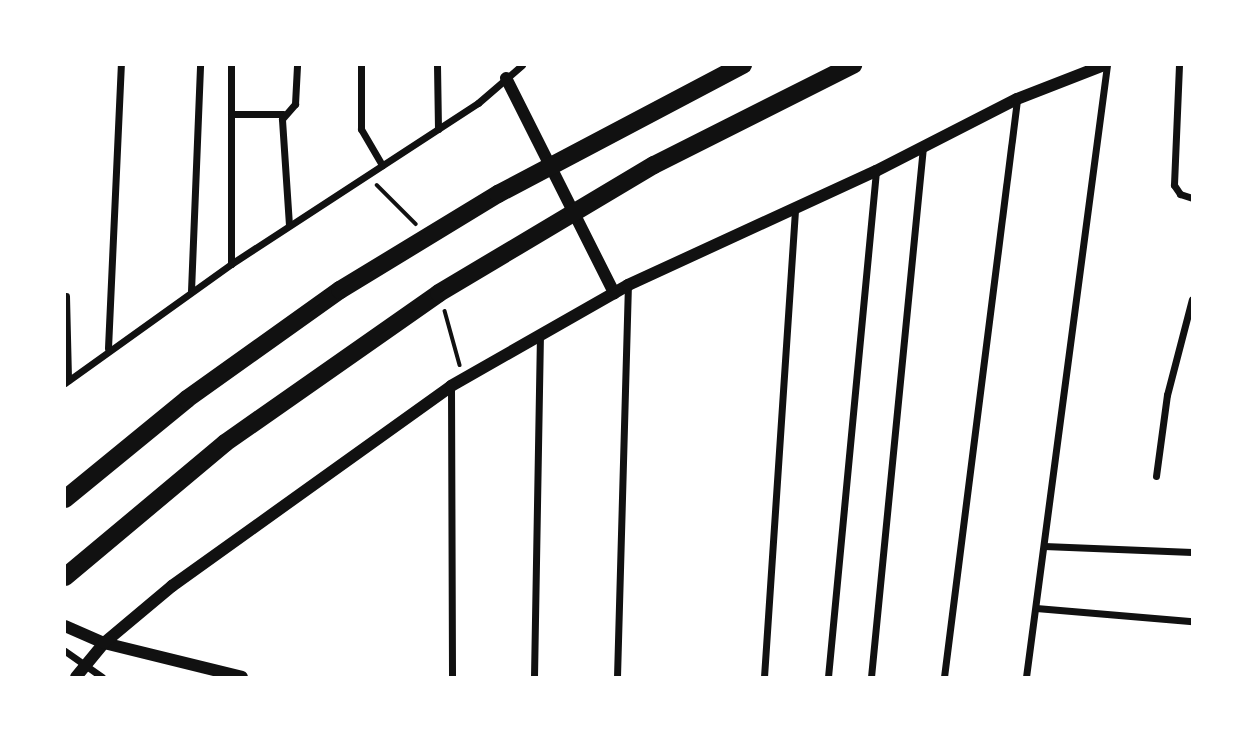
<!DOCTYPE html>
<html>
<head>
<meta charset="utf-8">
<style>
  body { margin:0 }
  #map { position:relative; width:1257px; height:742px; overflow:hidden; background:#fff; font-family:Roboto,sans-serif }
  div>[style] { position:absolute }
  .path>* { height:3.5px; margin:-1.75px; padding:0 1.75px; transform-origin:1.75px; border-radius:1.75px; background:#111 }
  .minor>* { height:7px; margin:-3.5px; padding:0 3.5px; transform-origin:3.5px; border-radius:3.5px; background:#111 }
  .tertiary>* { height:12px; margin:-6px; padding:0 6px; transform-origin:6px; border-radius:6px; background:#111 }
  .motorway>* { height:18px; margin:-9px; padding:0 9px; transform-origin:9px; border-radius:9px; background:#111 }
  span { translate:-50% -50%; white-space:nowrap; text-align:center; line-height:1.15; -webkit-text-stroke:5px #fff; paint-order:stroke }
  .frame { position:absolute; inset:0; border:66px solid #fff; pointer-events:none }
</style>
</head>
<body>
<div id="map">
  <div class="path">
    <i style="left:377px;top:185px;width:55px;rotate:45deg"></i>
    <i style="left:445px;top:311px;width:56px;rotate:74.5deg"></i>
  </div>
  <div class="minor">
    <i style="left:361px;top:65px;width:64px;rotate:90deg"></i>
    <i style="left:361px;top:129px;width:42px;rotate:59.7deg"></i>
    <i style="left:437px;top:65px;width:64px;rotate:89.1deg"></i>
    <i style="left:1179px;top:65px;width:120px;rotate:92.4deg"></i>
    <i style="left:1174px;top:185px;width:11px;rotate:56deg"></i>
    <i style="left:1180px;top:194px;width:13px;rotate:18deg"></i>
    <i style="left:231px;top:114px;width:52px"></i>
    <i style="left:289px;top:225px;width:106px;rotate:-93.8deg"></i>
    <i style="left:282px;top:119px;width:20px;rotate:-49deg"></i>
    <i style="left:295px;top:104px;width:39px;rotate:-87deg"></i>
    <i style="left:231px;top:264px;width:199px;rotate:-90deg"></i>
    <i style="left:191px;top:291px;width:226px;rotate:-87.7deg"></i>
    <i style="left:66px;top:296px;width:84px;rotate:88.6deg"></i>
    <i style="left:108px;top:348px;width:283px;rotate:-87.4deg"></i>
    <i style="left:65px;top:383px;width:204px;rotate:-35.6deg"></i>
    <i style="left:231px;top:264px;width:295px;rotate:-33.1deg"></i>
    <i style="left:478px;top:103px;width:58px;rotate:-40.8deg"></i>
    <i style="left:451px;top:387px;width:290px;rotate:89.8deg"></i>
    <i style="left:1156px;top:476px;width:82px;rotate:-82.3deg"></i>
    <i style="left:1167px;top:395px;width:99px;rotate:-75.4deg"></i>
    <i style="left:1044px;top:546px;width:148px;rotate:2.3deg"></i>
    <i style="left:1036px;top:608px;width:157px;rotate:4.8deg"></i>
    <i style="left:65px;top:651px;width:45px;rotate:35.1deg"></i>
    <i style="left:534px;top:677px;width:343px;rotate:-89deg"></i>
    <i style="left:617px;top:677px;width:392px;rotate:-88.4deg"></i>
    <i style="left:764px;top:677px;width:470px;rotate:-86.2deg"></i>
    <i style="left:828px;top:677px;width:508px;rotate:-84.58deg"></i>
    <i style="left:871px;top:677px;width:533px;rotate:-84.4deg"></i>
    <i style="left:944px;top:677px;width:582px;rotate:-82.79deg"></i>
    <i style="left:1026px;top:677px;width:617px;rotate:-82.46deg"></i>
  </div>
  <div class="tertiary">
    <i style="left:506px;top:78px;width:241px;rotate:63.3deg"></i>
    <i style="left:65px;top:626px;width:43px;rotate:23.6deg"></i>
    <i style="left:104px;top:643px;width:142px;rotate:13.8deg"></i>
    <i style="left:76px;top:677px;width:44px;rotate:-50.5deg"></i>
    <i style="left:104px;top:643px;width:89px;rotate:-40deg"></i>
    <i style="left:172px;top:586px;width:343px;rotate:-35.6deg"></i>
    <i style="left:451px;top:386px;width:204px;rotate:-29.7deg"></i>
    <i style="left:628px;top:285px;width:273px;rotate:-24.7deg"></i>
    <i style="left:876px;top:171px;width:158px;rotate:-27.1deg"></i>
    <i style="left:1017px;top:99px;width:93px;rotate:-21.3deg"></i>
  </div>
  <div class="motorway">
    <i style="left:65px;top:499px;width:158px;rotate:-39.3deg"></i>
    <i style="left:187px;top:399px;width:188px;rotate:-35.5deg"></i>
    <i style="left:340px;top:290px;width:185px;rotate:-31.3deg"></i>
    <i style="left:498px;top:194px;width:277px;rotate:-27.8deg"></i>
    <i style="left:65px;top:577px;width:209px;rotate:-39.9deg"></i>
    <i style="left:225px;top:443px;width:261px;rotate:-35deg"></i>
    <i style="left:439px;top:293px;width:250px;rotate:-30.8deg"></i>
    <i style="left:654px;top:165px;width:223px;rotate:-26.7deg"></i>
  </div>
  <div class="frame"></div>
</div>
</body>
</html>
